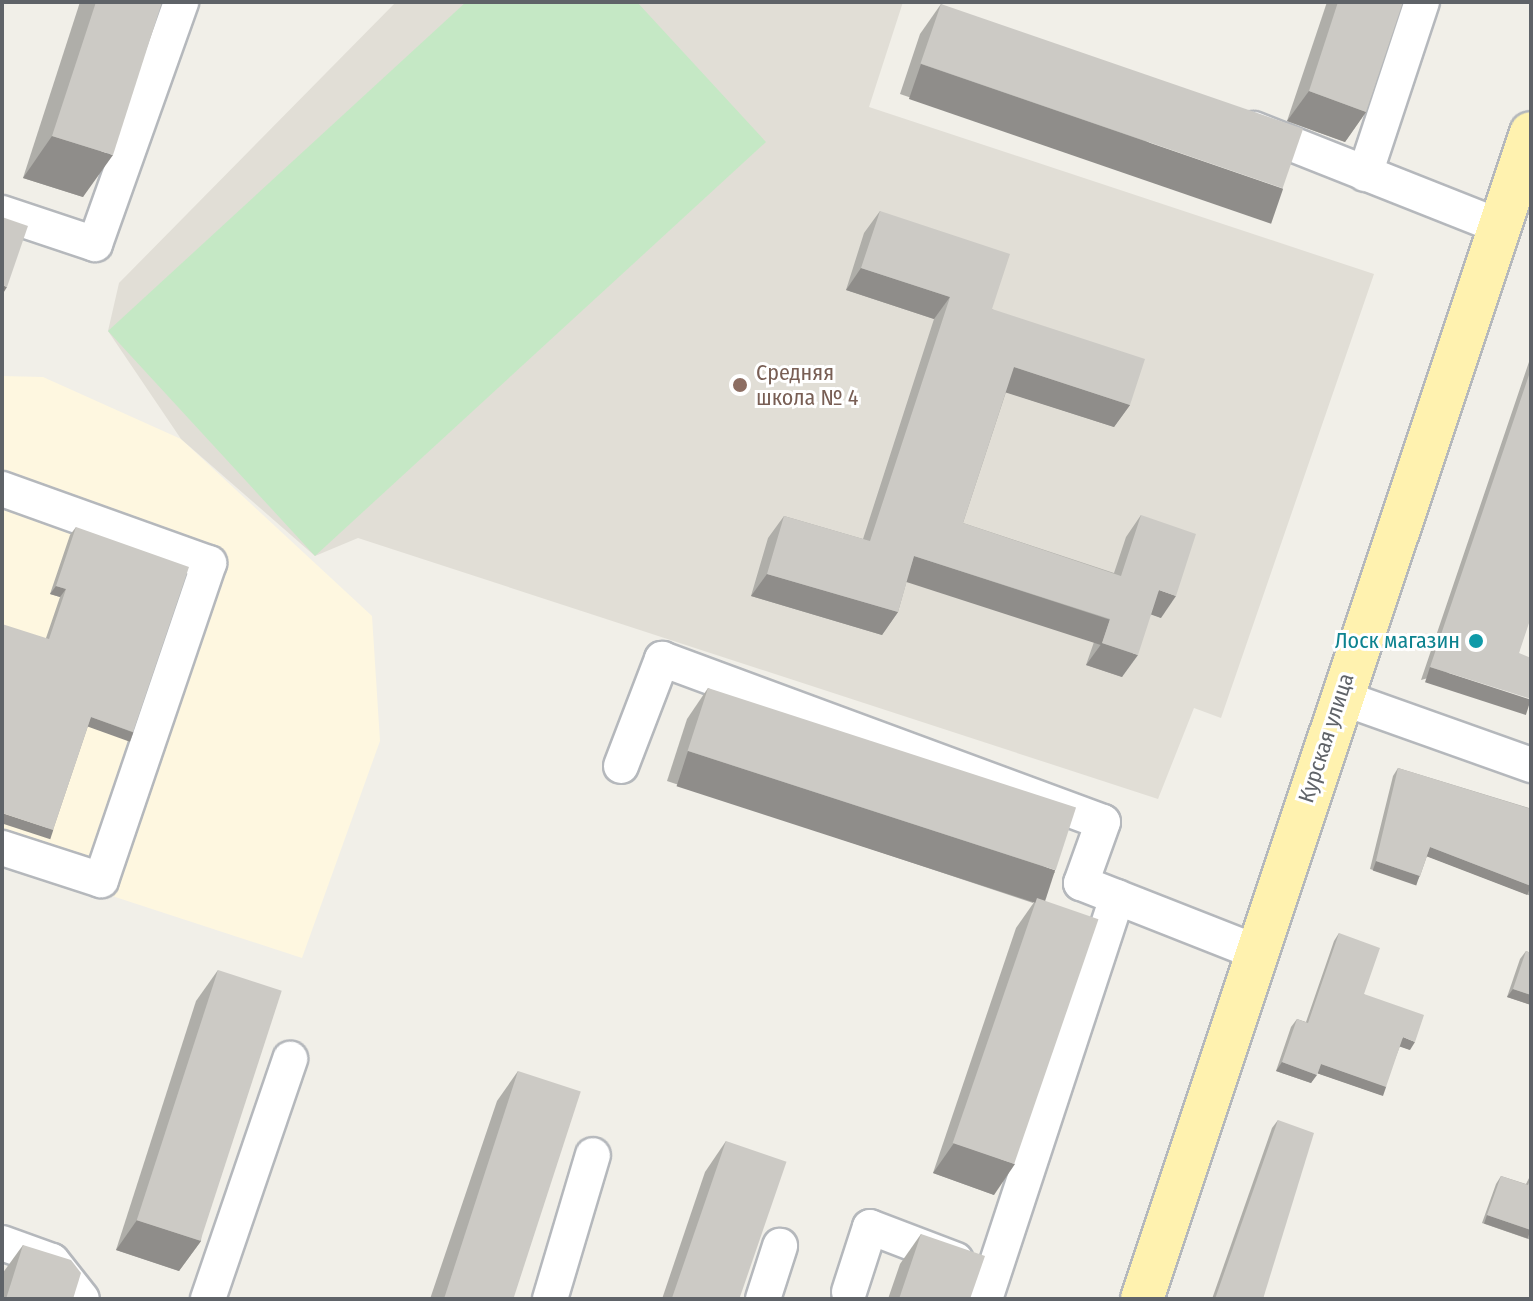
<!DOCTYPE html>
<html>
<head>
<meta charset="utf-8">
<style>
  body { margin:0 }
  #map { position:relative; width:1533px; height:1301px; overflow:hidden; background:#f1efe8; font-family:"Fira Sans Condensed",sans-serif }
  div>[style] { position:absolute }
  .commercial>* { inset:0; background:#fef7e0 }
  .education>* { inset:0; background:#e1ded6 }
  .green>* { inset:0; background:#c5e8c5 }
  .roads { filter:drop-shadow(2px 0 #b5b8bc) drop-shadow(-2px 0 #b5b8bc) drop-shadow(0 2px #b5b8bc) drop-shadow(0 -2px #b5b8bc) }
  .minor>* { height:34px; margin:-17px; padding:0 17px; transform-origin:17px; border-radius:17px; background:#fff }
  .major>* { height:42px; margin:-21px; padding:0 21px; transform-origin:21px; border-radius:21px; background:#fff2af }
  .wall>* { inset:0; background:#afaea9 }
  .shaded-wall>* { inset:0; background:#8f8d8a; transform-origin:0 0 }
  .building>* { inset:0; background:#cccac5; transform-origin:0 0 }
  .dots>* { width:22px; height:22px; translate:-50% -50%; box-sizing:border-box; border:4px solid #fff; border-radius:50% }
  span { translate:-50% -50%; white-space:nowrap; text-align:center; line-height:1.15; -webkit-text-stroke:6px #fff; paint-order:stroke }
  .education-label { font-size:22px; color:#785e54 }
  .left { translate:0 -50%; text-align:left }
  .culture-label { font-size:22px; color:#0d838f }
  .right { translate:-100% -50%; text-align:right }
  .street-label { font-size:22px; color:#5f6368 }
  .frame { position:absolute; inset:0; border:4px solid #5f6368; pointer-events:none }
</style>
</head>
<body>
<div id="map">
  <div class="commercial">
    <i style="clip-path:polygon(2px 376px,43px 377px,181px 439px,372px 616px,380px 741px,302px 958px,2px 860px)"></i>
  </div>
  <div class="education">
    <i style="clip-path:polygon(396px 2px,903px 2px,869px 107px,1374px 274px,1221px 718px,1194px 708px,1158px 799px,358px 538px,315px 556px,181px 439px,108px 331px,119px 283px)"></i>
  </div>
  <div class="green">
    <i style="clip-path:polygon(466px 2px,637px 2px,766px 142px,315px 556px,108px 331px)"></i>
  </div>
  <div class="roads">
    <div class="minor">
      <i style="left:1254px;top:129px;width:264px;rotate:21.6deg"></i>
      <i style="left:1365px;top:174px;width:181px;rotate:-71.7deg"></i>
      <i style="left:2px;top:213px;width:98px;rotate:18.4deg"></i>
      <i style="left:95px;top:244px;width:257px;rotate:-70.4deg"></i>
      <i style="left:2px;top:489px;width:220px;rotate:19.7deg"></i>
      <i style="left:209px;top:563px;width:335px;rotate:108.8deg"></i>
      <i style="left:101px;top:880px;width:104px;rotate:-162.1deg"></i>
      <i style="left:1340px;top:697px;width:203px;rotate:19.6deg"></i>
      <i style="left:621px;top:766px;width:115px;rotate:-69deg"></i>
      <i style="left:662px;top:659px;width:470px;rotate:20.3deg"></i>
      <i style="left:1103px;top:822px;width:65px;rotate:109.8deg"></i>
      <i style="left:1081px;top:883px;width:188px;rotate:21.5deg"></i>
      <i style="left:2px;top:1243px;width:53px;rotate:19.8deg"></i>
      <i style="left:52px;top:1261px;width:48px;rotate:51.7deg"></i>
      <i style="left:849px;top:1292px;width:68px;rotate:-72.1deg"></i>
      <i style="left:870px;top:1227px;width:92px;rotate:21deg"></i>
      <i style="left:208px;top:1299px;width:254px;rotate:-71.1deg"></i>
      <i style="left:550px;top:1299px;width:150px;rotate:-73.4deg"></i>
      <i style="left:763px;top:1299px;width:56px;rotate:-72.2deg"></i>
      <i style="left:985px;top:1299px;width:423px;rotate:-71.8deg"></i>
    </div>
    <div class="major">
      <i style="left:1142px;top:1299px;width:1229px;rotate:-71.55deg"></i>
    </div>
  </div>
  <div class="wall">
    <i style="clip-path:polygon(80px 2px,162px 2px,83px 197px,23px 178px)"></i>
    <i style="clip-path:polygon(1327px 2px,1403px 2px,1366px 112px,1345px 142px,1287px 121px)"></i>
    <i style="clip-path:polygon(941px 4px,1262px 218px,900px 94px,920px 34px)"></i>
    <i style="clip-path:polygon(880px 211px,992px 309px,1130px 405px,1114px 427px,1006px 392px,963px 523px,1114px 573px,1126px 537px,1141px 515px,1161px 618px,1151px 614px,1122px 677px,1086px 665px,1094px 642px,907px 580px,898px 612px,882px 635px,751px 596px,768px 538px,784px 516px,863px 539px,934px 319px,846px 290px,864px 233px)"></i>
    <i style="clip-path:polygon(1531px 356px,1531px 517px,1530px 522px,1519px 653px,1421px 680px)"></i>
    <i style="clip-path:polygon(76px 527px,133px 732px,128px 740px,88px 726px,53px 830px,48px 838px,46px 638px,60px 597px,50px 594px,70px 535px)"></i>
    <i style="clip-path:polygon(708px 688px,1055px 872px,1033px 903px,667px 781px,687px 719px)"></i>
    <i style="clip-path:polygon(1398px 768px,1529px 808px,1531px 805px,1531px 896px,1427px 856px,1420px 876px,1415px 884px,1370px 869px,1393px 776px)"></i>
    <i style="clip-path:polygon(1037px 898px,994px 1195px,933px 1173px,1016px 928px)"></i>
    <i style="clip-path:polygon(1339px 933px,1364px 994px,1410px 1050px,1400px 1046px,1381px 1095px,1317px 1073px,1311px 1083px,1276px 1071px,1291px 1027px,1297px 1019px,1306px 1022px,1334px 941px)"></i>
    <i style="clip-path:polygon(1526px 951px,1531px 953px,1531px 1005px,1507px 997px,1520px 959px)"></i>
    <i style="clip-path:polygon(218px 970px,201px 1241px,179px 1271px,116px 1250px,196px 1001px)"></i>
    <i style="clip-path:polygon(518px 1071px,511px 1299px,430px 1299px,497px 1101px)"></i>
    <i style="clip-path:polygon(1278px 1120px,1263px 1299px,1212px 1299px,1272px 1128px)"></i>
    <i style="clip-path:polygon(726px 1141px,740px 1299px,662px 1299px,705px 1172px)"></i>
    <i style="clip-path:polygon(1531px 1174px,1531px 1240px,1482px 1223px,1496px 1184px,1501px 1176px,1526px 1184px)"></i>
    <i style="clip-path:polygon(921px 1234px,970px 1299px,888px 1299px,900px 1264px)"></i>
    <i style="clip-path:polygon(23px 1245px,73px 1299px,2px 1299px,2px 1274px)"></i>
  </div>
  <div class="shaded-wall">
    <i style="left:921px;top:64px;width:383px;height:37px;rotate:19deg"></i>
    <i style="clip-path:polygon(1309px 91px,1366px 112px,1345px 142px,1287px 121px)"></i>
    <i style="clip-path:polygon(52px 136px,113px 155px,83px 197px,23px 178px)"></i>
    <i style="clip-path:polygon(861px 268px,950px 297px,934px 319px,846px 290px)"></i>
    <i style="clip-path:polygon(2px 285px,7px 287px,2px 295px)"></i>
    <i style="clip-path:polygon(1014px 367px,1130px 405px,1114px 427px,998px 390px)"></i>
    <i style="left:914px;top:556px;width:206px;height:27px;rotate:18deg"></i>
    <i style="clip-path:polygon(767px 574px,898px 612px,882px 635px,751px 596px)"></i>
    <i style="clip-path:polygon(56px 586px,66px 589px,60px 597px,50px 594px)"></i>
    <i style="clip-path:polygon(1159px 590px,1176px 596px,1161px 618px,1144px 612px)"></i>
    <i style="clip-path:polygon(1102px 643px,1138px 655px,1122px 677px,1086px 665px)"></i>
    <i style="left:1430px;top:667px;width:106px;height:16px;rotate:18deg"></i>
    <i style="left:91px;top:717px;width:45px;height:10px;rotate:20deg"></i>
    <i style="left:688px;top:751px;width:386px;height:37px;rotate:18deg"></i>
    <i style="left:2px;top:813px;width:54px;height:10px;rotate:18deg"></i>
    <i style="left:1430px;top:847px;width:108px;height:10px;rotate:21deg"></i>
    <i style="left:1376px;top:861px;width:46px;height:10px;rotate:19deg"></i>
    <i style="clip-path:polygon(1513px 989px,1531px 995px,1531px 1005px,1507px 997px)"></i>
    <i style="clip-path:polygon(1403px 1037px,1415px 1042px,1410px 1050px,1398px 1046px)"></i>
    <i style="clip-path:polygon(1282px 1062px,1317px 1075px,1311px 1083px,1276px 1071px)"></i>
    <i style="left:1321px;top:1064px;width:69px;height:10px;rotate:19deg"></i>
    <i style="clip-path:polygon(954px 1143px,1015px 1164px,994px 1195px,933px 1173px)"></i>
    <i style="left:1487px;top:1215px;width:46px;height:9px;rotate:19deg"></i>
    <i style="clip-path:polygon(137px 1220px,201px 1241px,179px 1271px,116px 1250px)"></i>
  </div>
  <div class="building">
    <i style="clip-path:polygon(96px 2px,162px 2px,113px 155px,52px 136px)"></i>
    <i style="clip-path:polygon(1338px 2px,1403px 2px,1366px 112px,1309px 91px)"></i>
    <i style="left:941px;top:4px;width:383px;height:63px;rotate:19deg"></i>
    <i style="clip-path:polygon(880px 211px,1010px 254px,992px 309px,1145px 359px,1130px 405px,1014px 367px,963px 523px,1121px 576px,1141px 515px,1196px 534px,1176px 596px,1159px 590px,1138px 655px,1102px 643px,1110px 619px,914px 556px,898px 612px,767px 574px,784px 516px,870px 541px,950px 297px,861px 268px)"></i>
    <i style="clip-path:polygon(2px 217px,28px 226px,7px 287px,2px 285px)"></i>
    <i style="clip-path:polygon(1531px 369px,1531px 517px,1530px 522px,1531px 522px,1531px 617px,1519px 653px,1531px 658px,1531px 699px,1430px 667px)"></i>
    <i style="clip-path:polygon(76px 527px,189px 567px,133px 732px,91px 717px,53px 830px,2px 813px,2px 624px,49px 639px,66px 589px,56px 586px)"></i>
    <i style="left:708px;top:688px;width:387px;height:66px;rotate:18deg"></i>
    <i style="clip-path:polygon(1398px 768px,1531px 809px,1531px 886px,1430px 847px,1420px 876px,1376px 861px)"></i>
    <i style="left:1037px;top:898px;width:65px;height:259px;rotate:19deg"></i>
    <i style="clip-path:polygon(1339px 933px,1380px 948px,1364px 994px,1424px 1015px,1415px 1042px,1403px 1037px,1386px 1087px,1321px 1064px,1317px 1075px,1282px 1062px,1297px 1019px,1308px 1023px)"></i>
    <i style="clip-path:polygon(1526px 951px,1531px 953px,1531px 995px,1513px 989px)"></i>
    <i style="left:218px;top:970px;width:67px;height:263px;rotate:18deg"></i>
    <i style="left:518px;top:1071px;width:66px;height:241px;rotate:18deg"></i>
    <i style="clip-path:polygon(1278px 1120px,1314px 1133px,1263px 1299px,1215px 1299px)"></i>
    <i style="left:726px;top:1141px;width:64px;height:167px;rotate:19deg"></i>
    <i style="clip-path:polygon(1501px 1176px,1528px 1185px,1531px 1177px,1531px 1230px,1487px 1215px)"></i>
    <i style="clip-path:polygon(921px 1234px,985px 1256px,970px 1299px,899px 1299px)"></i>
    <i style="clip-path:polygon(23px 1245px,71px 1260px,81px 1273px,73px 1299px,6px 1299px)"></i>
  </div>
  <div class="dots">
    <i style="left:740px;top:385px;background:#8d6e63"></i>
    <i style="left:1476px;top:641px;background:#0f9aa8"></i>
  </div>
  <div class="education-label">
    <span class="left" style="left:756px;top:385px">Средняя<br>школа № 4</span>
  </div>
  <div class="culture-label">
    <span class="right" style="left:1460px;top:641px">Лоск магазин</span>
  </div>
  <div class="street-label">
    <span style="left:1326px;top:738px;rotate:-72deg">Курская улица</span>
  </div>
  <div class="frame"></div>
</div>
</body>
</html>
